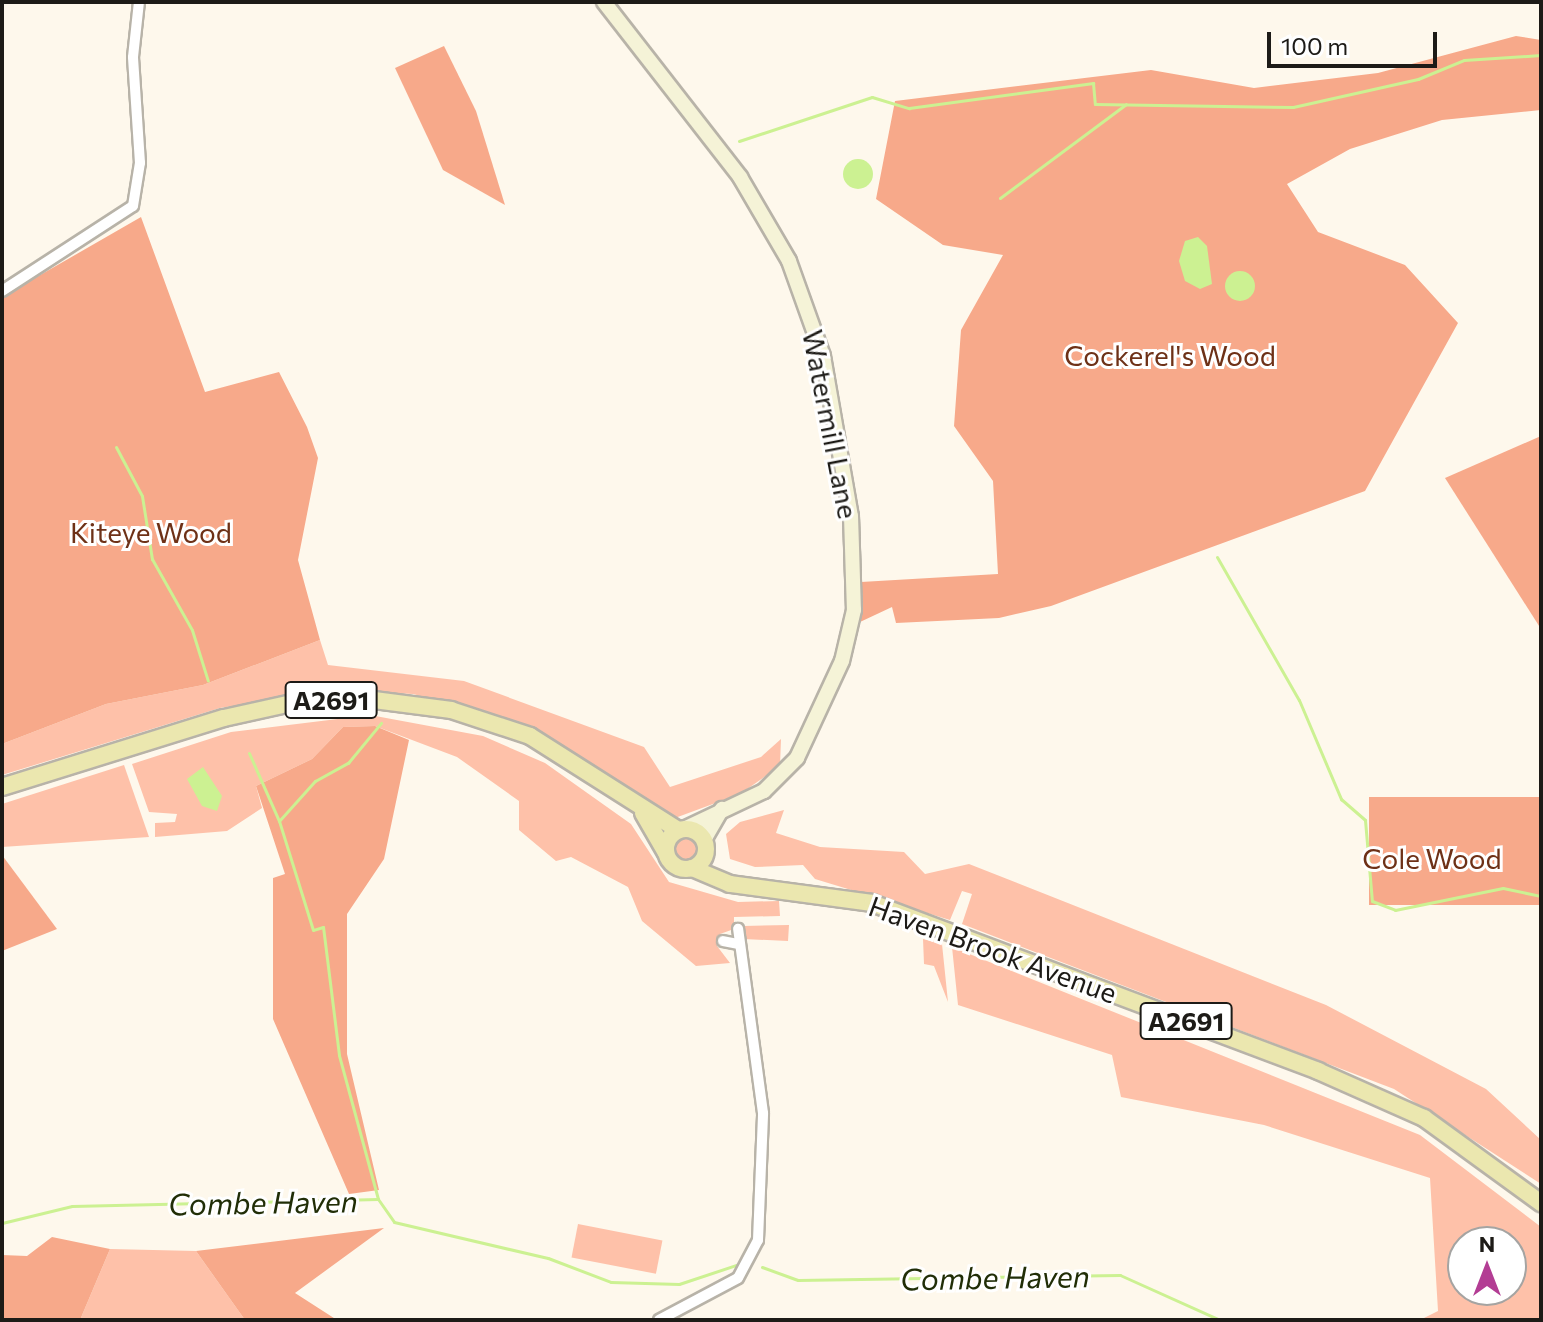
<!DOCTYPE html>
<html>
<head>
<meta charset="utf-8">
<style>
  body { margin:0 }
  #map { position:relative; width:1543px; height:1322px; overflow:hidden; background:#fef8ec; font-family:Commissioner,sans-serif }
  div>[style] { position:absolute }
  .green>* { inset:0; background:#fec1a9; transform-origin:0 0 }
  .round { border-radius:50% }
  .forest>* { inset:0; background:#f7a98a; transform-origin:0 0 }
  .water>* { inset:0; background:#ccf192 }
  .stream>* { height:3px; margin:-1.5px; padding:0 1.5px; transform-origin:1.5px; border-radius:1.5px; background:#ccf192 }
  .roads { filter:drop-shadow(2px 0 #b8b3a8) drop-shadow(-2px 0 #b8b3a8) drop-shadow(0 2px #b8b3a8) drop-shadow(0 -2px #b8b3a8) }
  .street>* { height:10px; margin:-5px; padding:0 5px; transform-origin:5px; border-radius:5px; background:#fff }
  .secondary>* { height:14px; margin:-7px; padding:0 7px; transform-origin:7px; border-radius:7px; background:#f5f3d7 }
  .primary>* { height:16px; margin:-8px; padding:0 8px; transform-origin:8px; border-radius:8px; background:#ebe7af }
  .primary>.ring { margin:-8px; padding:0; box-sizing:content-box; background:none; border:16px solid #ebe7af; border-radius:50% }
  span { translate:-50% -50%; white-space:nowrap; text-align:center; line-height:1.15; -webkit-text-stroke:6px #fff; paint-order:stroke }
  .shield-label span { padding:2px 6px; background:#fff; border:2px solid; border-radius:6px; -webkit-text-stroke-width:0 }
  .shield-label { font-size:26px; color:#1d1b17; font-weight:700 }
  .park-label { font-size:28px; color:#6e3117 }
  .street-label { font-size:28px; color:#1d1b17 }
  .water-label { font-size:30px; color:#212e07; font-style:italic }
  .frame { position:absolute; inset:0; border:4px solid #1d1b17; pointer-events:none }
  .north { position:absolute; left:1447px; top:1226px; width:80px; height:80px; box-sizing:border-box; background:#fff; border:2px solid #a5a4a2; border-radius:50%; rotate:0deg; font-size:22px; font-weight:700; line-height:32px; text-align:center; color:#1d1b17 }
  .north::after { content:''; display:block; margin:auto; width:28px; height:36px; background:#b33d94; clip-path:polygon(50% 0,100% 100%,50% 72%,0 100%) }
  .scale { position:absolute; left:1267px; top:32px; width:170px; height:36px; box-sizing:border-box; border:4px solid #1d1b17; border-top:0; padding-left:10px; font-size:24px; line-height:28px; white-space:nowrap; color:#1d1b17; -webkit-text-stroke:6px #fff; paint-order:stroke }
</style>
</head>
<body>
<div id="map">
  <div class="green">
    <i style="clip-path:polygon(320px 640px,328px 665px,464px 681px,644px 747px,670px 787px,761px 757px,781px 739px,780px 766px,740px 794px,675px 818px,532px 726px,413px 694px,334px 690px,220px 708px,2px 775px,2px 744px,106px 704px,203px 685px)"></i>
    <i style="clip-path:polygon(370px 715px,483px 736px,545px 763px,631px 824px,669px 882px,738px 902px,779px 901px,780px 916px,734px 917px,734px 929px,720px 934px,717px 946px,730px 963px,696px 966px,642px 921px,628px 887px,571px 857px,556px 861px,519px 830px,519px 801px,457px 757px,375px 726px,343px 727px,312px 759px,256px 786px,262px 808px,227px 831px,155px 837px,155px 823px,175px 822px,177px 814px,149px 812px,132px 764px,231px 732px)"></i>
    <i style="clip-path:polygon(124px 765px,149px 837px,2px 847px,2px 804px)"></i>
    <i style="clip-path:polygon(784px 810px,776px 833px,820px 847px,904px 852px,925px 874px,969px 864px,1326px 1005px,1486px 1089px,1541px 1140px,1541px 1184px,1394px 1089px,962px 924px,972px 894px,962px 891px,950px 920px,815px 879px,803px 865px,755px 867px,730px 859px,726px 834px,740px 822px)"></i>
    <i class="round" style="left:671px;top:834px;width:30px;height:30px"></i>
    <i style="clip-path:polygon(789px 925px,788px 941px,743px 939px,744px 926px)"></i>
    <i style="clip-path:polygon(923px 939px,942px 944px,948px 1002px,934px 966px,924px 964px)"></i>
    <i style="clip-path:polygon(evenodd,952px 947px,1420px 1135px,1541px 1227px,1541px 1320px,1420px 1320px,1438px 1311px,1430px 1178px,1264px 1125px,1121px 1097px,1112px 1055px,958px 1005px,952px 947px,1463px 1242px,1511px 1242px,1511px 1290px,1463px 1290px,1463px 1242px)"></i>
    <i style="left:578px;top:1224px;width:86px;height:34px;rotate:11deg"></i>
    <i style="clip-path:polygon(110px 1249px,196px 1251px,245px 1320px,80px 1320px)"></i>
  </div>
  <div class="forest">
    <i style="clip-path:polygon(1516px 36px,1541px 40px,1541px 110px,1442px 120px,1350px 149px,1287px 184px,1318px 232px,1405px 265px,1458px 323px,1365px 491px,1051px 606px,999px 618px,896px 623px,892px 607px,860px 622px,861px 582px,998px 574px,993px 481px,954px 426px,961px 330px,1003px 255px,943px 245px,876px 199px,895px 101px,1151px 70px,1254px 88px,1378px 73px)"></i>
    <i style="clip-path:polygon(444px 46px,476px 111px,505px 205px,443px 170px,395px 68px)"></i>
    <i style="clip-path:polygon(141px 217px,205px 392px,279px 372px,307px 427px,318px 458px,298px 560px,320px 640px,203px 685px,106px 704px,2px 744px,2px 297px)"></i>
    <i style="clip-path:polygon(1541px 436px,1541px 629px,1445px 478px)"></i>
    <i style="clip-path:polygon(375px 726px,409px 740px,384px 859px,347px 914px,347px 1054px,379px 1190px,349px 1194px,273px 1019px,273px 878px,285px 874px,256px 786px,312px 759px,343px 727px)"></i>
    <i style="left:1541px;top:797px;width:108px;height:172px;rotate:90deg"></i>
    <i style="clip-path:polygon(2px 855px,57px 929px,2px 951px)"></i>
    <i style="clip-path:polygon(384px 1228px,295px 1293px,337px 1320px,245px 1320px,196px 1251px)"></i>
    <i style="clip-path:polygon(52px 1237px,110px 1249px,80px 1320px,2px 1320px,2px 1255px,27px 1256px)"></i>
  </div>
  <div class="water">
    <i class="round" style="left:843px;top:159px;width:30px;height:30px"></i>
    <i style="clip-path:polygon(1198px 237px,1207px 246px,1212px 284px,1200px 289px,1185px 281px,1179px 261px,1185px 241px)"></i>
    <i class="round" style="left:1225px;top:271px;width:30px;height:30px"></i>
    <i style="clip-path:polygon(203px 767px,222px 796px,217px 811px,202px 806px,187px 779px)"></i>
  </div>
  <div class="stream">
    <i style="left:739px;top:141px;width:140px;rotate:-18.3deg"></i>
    <i style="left:872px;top:97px;width:39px;rotate:17deg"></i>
    <i style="left:909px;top:108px;width:186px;rotate:-7.7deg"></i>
    <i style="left:1093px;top:83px;width:21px;rotate:85deg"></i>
    <i style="left:1095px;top:104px;width:198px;rotate:0.9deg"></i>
    <i style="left:1293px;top:107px;width:128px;rotate:-12.6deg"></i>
    <i style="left:1418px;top:79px;width:50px;rotate:-22.4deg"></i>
    <i style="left:1464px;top:60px;width:77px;rotate:-3.7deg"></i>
    <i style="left:1000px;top:198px;width:157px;rotate:-36.7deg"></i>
    <i style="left:116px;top:447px;width:55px;rotate:62deg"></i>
    <i style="left:142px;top:496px;width:64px;rotate:81deg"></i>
    <i style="left:152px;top:559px;width:81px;rotate:60.6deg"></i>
    <i style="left:192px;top:630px;width:53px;rotate:72.6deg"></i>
    <i style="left:1217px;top:557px;width:165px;rotate:60.2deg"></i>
    <i style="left:1299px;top:700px;width:108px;rotate:67deg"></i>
    <i style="left:1341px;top:799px;width:32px;rotate:41deg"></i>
    <i style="left:1365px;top:820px;width:81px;rotate:85.1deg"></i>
    <i style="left:1372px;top:901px;width:25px;rotate:21deg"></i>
    <i style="left:1395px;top:910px;width:110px;rotate:-11.5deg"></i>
    <i style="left:1503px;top:888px;width:39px;rotate:12deg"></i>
    <i style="left:249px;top:753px;width:74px;rotate:66.2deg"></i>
    <i style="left:378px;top:1199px;width:149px;rotate:-105.2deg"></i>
    <i style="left:339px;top:1055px;width:129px;rotate:-97.1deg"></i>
    <i style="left:323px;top:927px;width:10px;rotate:163deg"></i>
    <i style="left:313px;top:930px;width:114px;rotate:-107.3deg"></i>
    <i style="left:279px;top:821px;width:54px;rotate:-48deg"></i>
    <i style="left:315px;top:781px;width:38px;rotate:-29deg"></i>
    <i style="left:348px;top:763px;width:52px;rotate:-50.5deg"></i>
    <i style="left:2px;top:1223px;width:72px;rotate:-13.7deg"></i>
    <i style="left:72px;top:1206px;width:306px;rotate:-1.3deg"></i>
    <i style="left:378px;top:1199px;width:28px;rotate:55deg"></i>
    <i style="left:394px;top:1222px;width:158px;rotate:13.2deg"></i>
    <i style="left:548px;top:1258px;width:67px;rotate:20.9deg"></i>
    <i style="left:611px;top:1282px;width:68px;rotate:1.7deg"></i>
    <i style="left:679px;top:1284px;width:66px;rotate:-18.4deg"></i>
    <i style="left:762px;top:1267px;width:38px;rotate:20deg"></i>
    <i style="left:798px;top:1280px;width:322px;rotate:-0.9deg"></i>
    <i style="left:1120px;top:1275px;width:110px;rotate:24.2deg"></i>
  </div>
  <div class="roads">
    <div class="street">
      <i style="left:2px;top:291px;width:156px;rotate:-33deg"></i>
      <i style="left:133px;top:206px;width:44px;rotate:-80.8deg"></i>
      <i style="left:140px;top:163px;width:106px;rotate:-93.8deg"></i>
      <i style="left:133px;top:57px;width:55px;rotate:-83.8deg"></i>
      <i style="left:723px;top:941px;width:15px;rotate:11deg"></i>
      <i style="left:659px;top:1320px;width:89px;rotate:-28deg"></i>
      <i style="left:738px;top:1278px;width:43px;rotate:-62.2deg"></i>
      <i style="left:758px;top:1240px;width:127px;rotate:-87.7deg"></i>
      <i style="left:763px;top:1113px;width:186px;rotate:-97.7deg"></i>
    </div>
    <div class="secondary">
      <i style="left:604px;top:2px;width:222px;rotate:52.1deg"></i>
      <i style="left:740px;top:177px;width:97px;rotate:59.7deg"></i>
      <i style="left:789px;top:261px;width:101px;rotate:70.3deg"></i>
      <i style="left:823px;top:356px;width:162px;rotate:80.1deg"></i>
      <i style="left:851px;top:516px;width:94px;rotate:88.2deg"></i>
      <i style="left:854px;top:610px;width:52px;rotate:103.2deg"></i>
      <i style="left:842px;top:661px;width:107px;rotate:114.9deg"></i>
      <i style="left:797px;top:758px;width:47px;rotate:135deg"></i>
      <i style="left:764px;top:791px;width:89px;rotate:154.6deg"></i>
      <i style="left:704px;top:840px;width:36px;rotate:-60deg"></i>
    </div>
    <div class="primary">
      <i style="left:2px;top:787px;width:232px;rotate:-17.3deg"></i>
      <i style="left:224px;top:718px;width:74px;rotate:-12.5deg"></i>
      <i style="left:296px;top:702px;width:78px;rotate:-1.5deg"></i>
      <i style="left:374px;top:700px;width:78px;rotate:7.4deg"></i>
      <i style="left:451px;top:710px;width:83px;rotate:18.2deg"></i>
      <i style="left:530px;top:736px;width:175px;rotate:32.4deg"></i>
      <i style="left:643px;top:813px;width:46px;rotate:60.1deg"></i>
      <i class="ring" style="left:666px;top:829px;width:24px;height:24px"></i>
      <i style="left:692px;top:868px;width:41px;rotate:22.8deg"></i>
      <i style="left:730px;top:884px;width:143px;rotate:7.6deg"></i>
      <i style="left:872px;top:903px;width:477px;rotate:20.6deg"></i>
      <i style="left:1318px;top:1071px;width:116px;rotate:23.9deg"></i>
      <i style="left:1424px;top:1118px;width:145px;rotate:36deg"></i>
    </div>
  </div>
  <div class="shield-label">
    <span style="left:331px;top:700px">A2691</span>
    <span style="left:1186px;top:1021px">A2691</span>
  </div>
  <div class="park-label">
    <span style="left:1170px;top:355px">Cockerel's Wood</span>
    <span style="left:151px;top:532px">Kiteye Wood</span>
    <span style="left:1432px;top:858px">Cole Wood</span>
  </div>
  <div class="street-label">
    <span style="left:831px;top:424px;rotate:79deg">Watermill Lane</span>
    <span style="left:993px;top:949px;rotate:20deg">Haven Brook Avenue</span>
  </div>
  <div class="water-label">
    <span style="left:263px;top:1202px;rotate:-1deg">Combe Haven</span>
    <span style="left:995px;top:1277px;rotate:-1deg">Combe Haven</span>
  </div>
  <div class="frame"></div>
  <div class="north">N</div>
  <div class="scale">100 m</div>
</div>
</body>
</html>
